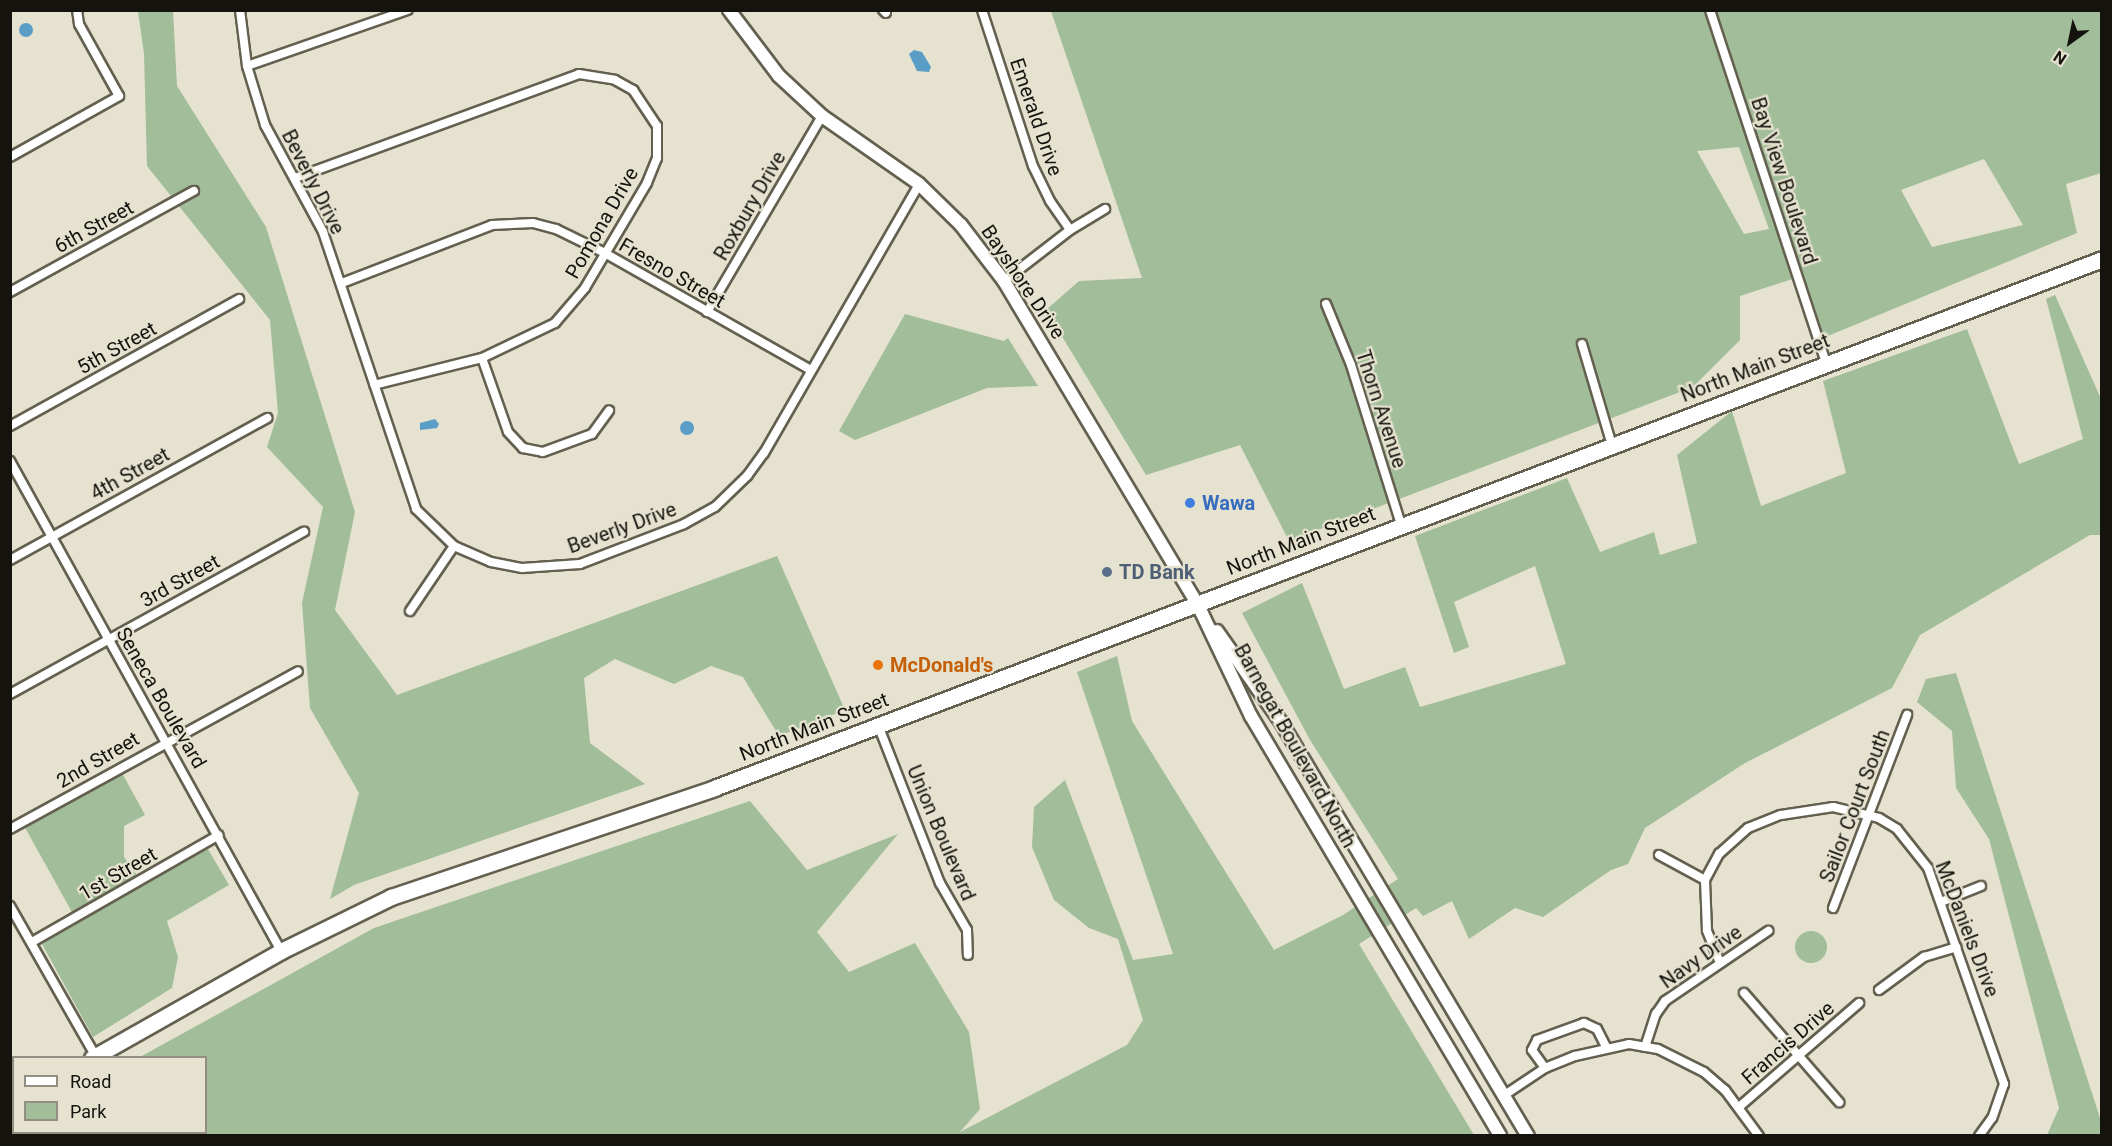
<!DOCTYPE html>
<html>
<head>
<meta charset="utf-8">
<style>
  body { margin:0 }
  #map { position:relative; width:2112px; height:1146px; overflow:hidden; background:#e6e2d0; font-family:Roboto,sans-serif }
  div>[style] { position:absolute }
  .green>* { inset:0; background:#a2bd99 }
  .round { border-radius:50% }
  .water>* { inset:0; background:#5a9dc6 }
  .roads { filter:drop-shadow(2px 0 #646050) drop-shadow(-2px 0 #646050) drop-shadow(0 2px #646050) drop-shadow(0 -2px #646050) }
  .street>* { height:8px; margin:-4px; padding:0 4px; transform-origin:4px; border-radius:4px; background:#fff }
  .secondary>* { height:12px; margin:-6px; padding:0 6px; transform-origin:6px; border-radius:6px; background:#fff }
  .highway>* { height:15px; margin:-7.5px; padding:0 7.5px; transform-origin:7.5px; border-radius:7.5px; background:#fff }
  .dots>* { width:16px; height:16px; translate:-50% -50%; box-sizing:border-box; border:3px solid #e6e2d0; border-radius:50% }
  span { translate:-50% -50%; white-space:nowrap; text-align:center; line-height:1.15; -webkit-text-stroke:4.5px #e6e2d0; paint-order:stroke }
  .street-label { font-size:20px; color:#15130d }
  .shop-label { font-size:20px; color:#366cbe; font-weight:700 }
  .left { translate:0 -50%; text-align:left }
  .service-label { font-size:20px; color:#4e5e75; font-weight:700 }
  .food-label { font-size:20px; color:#c56008; font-weight:700 }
  .frame { position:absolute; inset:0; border:12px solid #15130d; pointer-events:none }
  .legend { position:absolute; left:12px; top:1056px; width:195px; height:78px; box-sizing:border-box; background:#e6e2d0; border:2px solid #928f82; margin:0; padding:8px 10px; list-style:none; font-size:18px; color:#15130d }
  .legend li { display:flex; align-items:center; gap:12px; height:30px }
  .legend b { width:30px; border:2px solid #928f82 }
  .north { position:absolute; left:2040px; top:12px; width:60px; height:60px; -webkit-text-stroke:4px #e6e2d0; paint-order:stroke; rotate:213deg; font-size:16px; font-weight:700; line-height:24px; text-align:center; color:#15130d }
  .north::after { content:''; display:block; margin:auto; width:21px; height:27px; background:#15130d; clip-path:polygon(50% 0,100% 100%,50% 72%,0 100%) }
</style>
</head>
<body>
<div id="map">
  <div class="green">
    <i style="clip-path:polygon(138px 11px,173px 11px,177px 86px,266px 227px,355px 512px,335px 610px,397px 695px,777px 556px,845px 710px,779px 736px,743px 677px,711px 666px,674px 684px,615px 659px,584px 678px,590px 743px,645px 784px,354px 885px,330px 899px,359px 793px,310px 708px,302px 603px,323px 507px,267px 447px,278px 413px,270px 320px,147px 166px,144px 54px)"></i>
    <i style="clip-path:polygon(evenodd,1051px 11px,2101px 11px,2101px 173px,2066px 184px,2077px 233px,1823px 338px,1799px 277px,1740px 296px,1740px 340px,1693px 387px,1289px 541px,1240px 445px,1146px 475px,1046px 310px,1079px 281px,1142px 278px,1051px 11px,1739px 147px,1769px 229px,1744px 234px,1697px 151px,1739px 147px,1051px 11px,1984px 159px,2023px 225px,1932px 247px,1901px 190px,1984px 159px)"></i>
    <i style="clip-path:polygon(2055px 295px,2101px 399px,2101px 535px,2090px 535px,1920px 635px,1892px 688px,1745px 763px,1645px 828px,1628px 864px,1611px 870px,1543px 917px,1515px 908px,1469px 939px,1452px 901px,1423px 916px,1416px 908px,1359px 944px,1474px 1135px,51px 1136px,206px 1132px,206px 1058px,140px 1057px,374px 928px,750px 801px,807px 870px,898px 834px,817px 932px,849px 972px,915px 943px,969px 1032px,980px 1109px,960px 1132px,1127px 1045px,1143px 1020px,1118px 939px,1089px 928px,1054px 900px,1032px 847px,1034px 807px,1065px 780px,1133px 960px,1173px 954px,1077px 672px,1117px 656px,1132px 721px,1274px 950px,1343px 915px,1398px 879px,1310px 740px,1242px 613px,1302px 583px,1344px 689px,1405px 667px,1420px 707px,1566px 664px,1535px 566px,1454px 602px,1469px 647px,1454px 653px,1415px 536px,1567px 478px,1600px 552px,1654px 532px,1660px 555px,1697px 543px,1677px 455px,1732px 411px,1761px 506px,1846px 473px,1823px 381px,1967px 329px,2019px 464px,2083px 439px,2046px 299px)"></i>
    <i style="clip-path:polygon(905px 314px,1004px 341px,1008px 338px,1038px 386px,987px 388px,855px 440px,839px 431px)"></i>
    <i style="clip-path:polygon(1956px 673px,2101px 1121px,2101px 1135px,2047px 1135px,2059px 1108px,1989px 839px,1956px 788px,1952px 731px,1917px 702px,1926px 679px)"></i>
    <i style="clip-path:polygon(122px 773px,145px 815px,124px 826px,124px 857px,143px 884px,208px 849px,229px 885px,167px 921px,178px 957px,172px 988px,93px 1037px,42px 944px,78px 923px,23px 824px)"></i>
    <i class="round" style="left:1795px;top:931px;width:32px;height:32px"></i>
  </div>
  <div class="water">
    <i class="round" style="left:19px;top:23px;width:14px;height:14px"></i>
    <i style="clip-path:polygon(914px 50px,922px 52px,931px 67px,929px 72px,917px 71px,909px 54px)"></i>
    <i style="clip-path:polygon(435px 419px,439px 424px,437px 428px,420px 430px,420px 423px)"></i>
    <i class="round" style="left:680px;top:421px;width:14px;height:14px"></i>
  </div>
  <div class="roads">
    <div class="street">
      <i style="left:240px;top:10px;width:56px;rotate:82.9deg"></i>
      <i style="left:247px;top:66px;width:62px;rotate:73deg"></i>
      <i style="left:265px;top:125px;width:122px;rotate:61.5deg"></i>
      <i style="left:323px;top:232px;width:292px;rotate:71.4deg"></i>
      <i style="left:416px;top:509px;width:53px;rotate:44.2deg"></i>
      <i style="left:454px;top:546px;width:40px;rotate:23.4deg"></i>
      <i style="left:491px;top:562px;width:32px;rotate:11deg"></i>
      <i style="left:522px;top:568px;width:58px;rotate:-3.9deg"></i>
      <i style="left:580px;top:564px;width:111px;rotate:-21deg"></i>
      <i style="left:684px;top:524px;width:35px;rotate:-29deg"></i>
      <i style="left:715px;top:507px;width:45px;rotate:-44.1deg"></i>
      <i style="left:747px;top:476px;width:29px;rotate:-54deg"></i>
      <i style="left:764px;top:453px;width:310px;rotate:-60deg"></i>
      <i style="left:883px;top:10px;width:4px;rotate:45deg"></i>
      <i style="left:982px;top:10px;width:164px;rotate:71.9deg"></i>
      <i style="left:1033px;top:166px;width:39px;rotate:64deg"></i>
      <i style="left:1050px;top:201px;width:35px;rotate:55deg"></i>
      <i style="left:1710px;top:10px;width:372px;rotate:71.8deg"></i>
      <i style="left:247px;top:66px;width:170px;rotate:-19.2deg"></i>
      <i style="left:10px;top:157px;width:125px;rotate:-29.2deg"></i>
      <i style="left:119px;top:96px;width:82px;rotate:-119.1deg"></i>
      <i style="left:79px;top:24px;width:14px;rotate:-98deg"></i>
      <i style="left:295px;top:178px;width:302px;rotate:-20.1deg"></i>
      <i style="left:579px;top:74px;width:36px;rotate:9deg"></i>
      <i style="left:615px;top:80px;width:21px;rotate:29deg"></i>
      <i style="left:633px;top:90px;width:43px;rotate:56.3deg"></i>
      <i style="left:657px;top:126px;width:32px;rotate:90deg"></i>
      <i style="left:657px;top:158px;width:27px;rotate:112deg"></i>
      <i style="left:647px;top:183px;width:122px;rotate:120.6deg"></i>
      <i style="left:585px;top:288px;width:46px;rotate:130.6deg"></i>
      <i style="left:555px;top:323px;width:81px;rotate:154.4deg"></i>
      <i style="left:482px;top:358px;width:111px;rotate:166deg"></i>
      <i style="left:1004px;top:281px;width:83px;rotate:-37.7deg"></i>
      <i style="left:1070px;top:230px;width:41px;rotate:-31deg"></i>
      <i style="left:342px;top:283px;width:161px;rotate:-21.1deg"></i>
      <i style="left:492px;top:225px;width:41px;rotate:-2.8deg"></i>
      <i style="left:533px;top:223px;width:24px;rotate:15deg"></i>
      <i style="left:556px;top:229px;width:52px;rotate:26.1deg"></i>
      <i style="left:603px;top:252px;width:237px;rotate:29.6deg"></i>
      <i style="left:10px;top:292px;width:210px;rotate:-28.8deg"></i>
      <i style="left:1326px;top:304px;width:66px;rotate:67.7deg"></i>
      <i style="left:1351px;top:365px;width:168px;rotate:72.6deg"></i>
      <i style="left:707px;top:312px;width:227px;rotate:-59.6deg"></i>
      <i style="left:1582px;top:344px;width:105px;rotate:73.5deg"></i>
      <i style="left:482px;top:358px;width:78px;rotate:70.6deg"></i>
      <i style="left:508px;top:432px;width:22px;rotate:47deg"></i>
      <i style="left:523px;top:448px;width:20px;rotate:11deg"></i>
      <i style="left:543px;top:452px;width:52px;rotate:-20.2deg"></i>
      <i style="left:592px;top:434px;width:29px;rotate:-54deg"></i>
      <i style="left:10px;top:426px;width:262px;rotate:-29deg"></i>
      <i style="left:10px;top:461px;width:560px;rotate:61.05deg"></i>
      <i style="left:10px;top:560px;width:294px;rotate:-28.9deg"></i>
      <i style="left:410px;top:611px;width:78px;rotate:-55.9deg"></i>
      <i style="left:10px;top:694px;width:336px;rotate:-28.9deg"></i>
      <i style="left:878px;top:725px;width:170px;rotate:68.6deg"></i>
      <i style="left:940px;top:883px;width:54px;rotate:60.1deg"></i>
      <i style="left:967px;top:930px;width:25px;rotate:88deg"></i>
      <i style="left:10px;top:829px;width:328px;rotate:-28.7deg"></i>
      <i style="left:1659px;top:855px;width:52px;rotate:28.5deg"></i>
      <i style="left:1941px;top:902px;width:43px;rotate:-21.8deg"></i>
      <i style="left:10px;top:906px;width:172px;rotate:60.3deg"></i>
      <i style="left:1833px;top:908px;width:207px;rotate:-69deg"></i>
      <i style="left:32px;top:942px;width:215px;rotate:-29.8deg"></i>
      <i style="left:1720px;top:963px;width:35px;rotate:-112deg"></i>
      <i style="left:1707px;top:930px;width:50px;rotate:-92.3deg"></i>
      <i style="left:1705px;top:880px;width:30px;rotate:-62deg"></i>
      <i style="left:1719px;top:854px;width:39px;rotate:-42deg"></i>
      <i style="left:1748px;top:828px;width:35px;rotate:-22deg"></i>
      <i style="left:1781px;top:815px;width:53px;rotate:-8.7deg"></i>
      <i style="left:1833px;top:807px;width:47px;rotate:13.4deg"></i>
      <i style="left:1879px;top:818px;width:21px;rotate:31deg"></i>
      <i style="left:1897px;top:829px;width:50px;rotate:51.5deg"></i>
      <i style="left:1928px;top:868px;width:229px;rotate:70.6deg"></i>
      <i style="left:2004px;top:1084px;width:36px;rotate:109deg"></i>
      <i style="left:1992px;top:1118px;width:22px;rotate:126deg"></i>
      <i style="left:1879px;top:990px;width:56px;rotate:-36.3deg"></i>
      <i style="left:1924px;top:957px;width:34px;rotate:-17deg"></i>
      <i style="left:1744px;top:993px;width:145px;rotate:48.9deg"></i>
      <i style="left:1645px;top:1047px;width:35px;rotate:-72deg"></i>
      <i style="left:1656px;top:1014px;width:16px;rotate:-55deg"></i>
      <i style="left:1665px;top:1001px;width:125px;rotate:-34.2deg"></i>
      <i style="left:1545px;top:1068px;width:22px;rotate:-126deg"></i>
      <i style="left:1532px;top:1050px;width:11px;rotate:-63deg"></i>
      <i style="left:1537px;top:1040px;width:50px;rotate:-19.9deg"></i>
      <i style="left:1584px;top:1023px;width:14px;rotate:25deg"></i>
      <i style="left:1597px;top:1029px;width:20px;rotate:63deg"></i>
      <i style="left:1503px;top:1096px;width:50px;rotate:-33.7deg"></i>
      <i style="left:1545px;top:1068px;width:32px;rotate:-22deg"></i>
      <i style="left:1575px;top:1056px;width:55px;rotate:-12.5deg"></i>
      <i style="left:1629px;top:1044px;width:29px;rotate:10deg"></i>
      <i style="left:1658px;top:1049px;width:51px;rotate:26.6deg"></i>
      <i style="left:1704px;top:1072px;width:28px;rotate:41deg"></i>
      <i style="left:1725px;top:1090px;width:57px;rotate:53.5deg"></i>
      <i style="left:1739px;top:1107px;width:159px;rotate:-40.9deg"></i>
    </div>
    <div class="secondary">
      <i style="left:729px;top:10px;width:83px;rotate:52.9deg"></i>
      <i style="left:779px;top:76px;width:59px;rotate:42.9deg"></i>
      <i style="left:822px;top:116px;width:118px;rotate:35deg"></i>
      <i style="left:919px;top:184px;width:59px;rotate:44.3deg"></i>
      <i style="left:961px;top:225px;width:71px;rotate:52.5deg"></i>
      <i style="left:1004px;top:281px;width:375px;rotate:59.1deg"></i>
      <i style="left:1197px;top:603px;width:125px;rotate:64.5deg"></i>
      <i style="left:1251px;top:716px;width:488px;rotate:59.3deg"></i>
      <i style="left:1217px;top:631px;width:111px;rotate:54.9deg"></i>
      <i style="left:1281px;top:722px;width:482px;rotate:59.2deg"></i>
    </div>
    <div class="highway">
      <i style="left:92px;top:1058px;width:217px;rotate:-29.5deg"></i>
      <i style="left:281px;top:951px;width:123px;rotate:-26.1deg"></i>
      <i style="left:391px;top:897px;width:341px;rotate:-18.6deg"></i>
      <i style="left:714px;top:788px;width:1485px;rotate:-20.86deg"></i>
      <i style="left:10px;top:1103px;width:4px;rotate:-27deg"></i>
    </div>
  </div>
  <div class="dots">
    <i style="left:1190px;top:503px;background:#3f7fe0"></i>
    <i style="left:1107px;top:572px;background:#5c6f8a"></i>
    <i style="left:878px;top:665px;background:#e8710a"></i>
  </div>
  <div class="street-label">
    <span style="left:1036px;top:117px;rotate:71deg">Emerald Drive</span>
    <span style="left:1784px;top:181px;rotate:72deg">Bay View Boulevard</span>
    <span style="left:313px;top:182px;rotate:63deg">Beverly Drive</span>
    <span style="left:750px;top:206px;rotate:-60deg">Roxbury Drive</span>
    <span style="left:602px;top:223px;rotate:-60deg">Pomona Drive</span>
    <span style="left:94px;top:227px;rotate:-29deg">6th Street</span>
    <span style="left:672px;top:273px;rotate:30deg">Fresno Street</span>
    <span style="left:1023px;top:282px;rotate:56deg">Bayshore Drive</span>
    <span style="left:117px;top:348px;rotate:-29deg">5th Street</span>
    <span style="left:1755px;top:368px;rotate:-21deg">North Main Street</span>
    <span style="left:1381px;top:409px;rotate:72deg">Thorn Avenue</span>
    <span style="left:130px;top:474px;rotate:-29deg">4th Street</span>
    <span style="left:622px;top:528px;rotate:-20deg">Beverly Drive</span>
    <span style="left:1301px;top:541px;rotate:-21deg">North Main Street</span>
    <span style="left:180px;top:581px;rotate:-29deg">3rd Street</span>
    <span style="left:161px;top:698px;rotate:60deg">Seneca Boulevard</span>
    <span style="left:814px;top:727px;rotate:-21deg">North Main Street</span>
    <span style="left:1295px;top:746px;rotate:61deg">Barnegat Boulevard North</span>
    <span style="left:98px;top:760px;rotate:-30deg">2nd Street</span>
    <span style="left:1855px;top:806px;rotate:-69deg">Sailor Court South</span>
    <span style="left:941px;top:833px;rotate:67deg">Union Boulevard</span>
    <span style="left:118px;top:874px;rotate:-30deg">1st Street</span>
    <span style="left:1967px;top:929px;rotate:69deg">McDaniels Drive</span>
    <span style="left:1701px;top:957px;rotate:-35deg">Navy Drive</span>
    <span style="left:1788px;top:1043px;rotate:-41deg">Francis Drive</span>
  </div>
  <div class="shop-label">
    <span class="left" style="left:1202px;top:503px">Wawa</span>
  </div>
  <div class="service-label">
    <span class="left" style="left:1119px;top:572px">TD Bank</span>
  </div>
  <div class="food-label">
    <span class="left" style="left:890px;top:665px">McDonald's</span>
  </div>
  <div class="frame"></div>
  <ul class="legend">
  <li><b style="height:8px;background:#fff"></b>Road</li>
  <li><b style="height:16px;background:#a2bd99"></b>Park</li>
  </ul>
  <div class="north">N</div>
</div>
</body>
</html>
